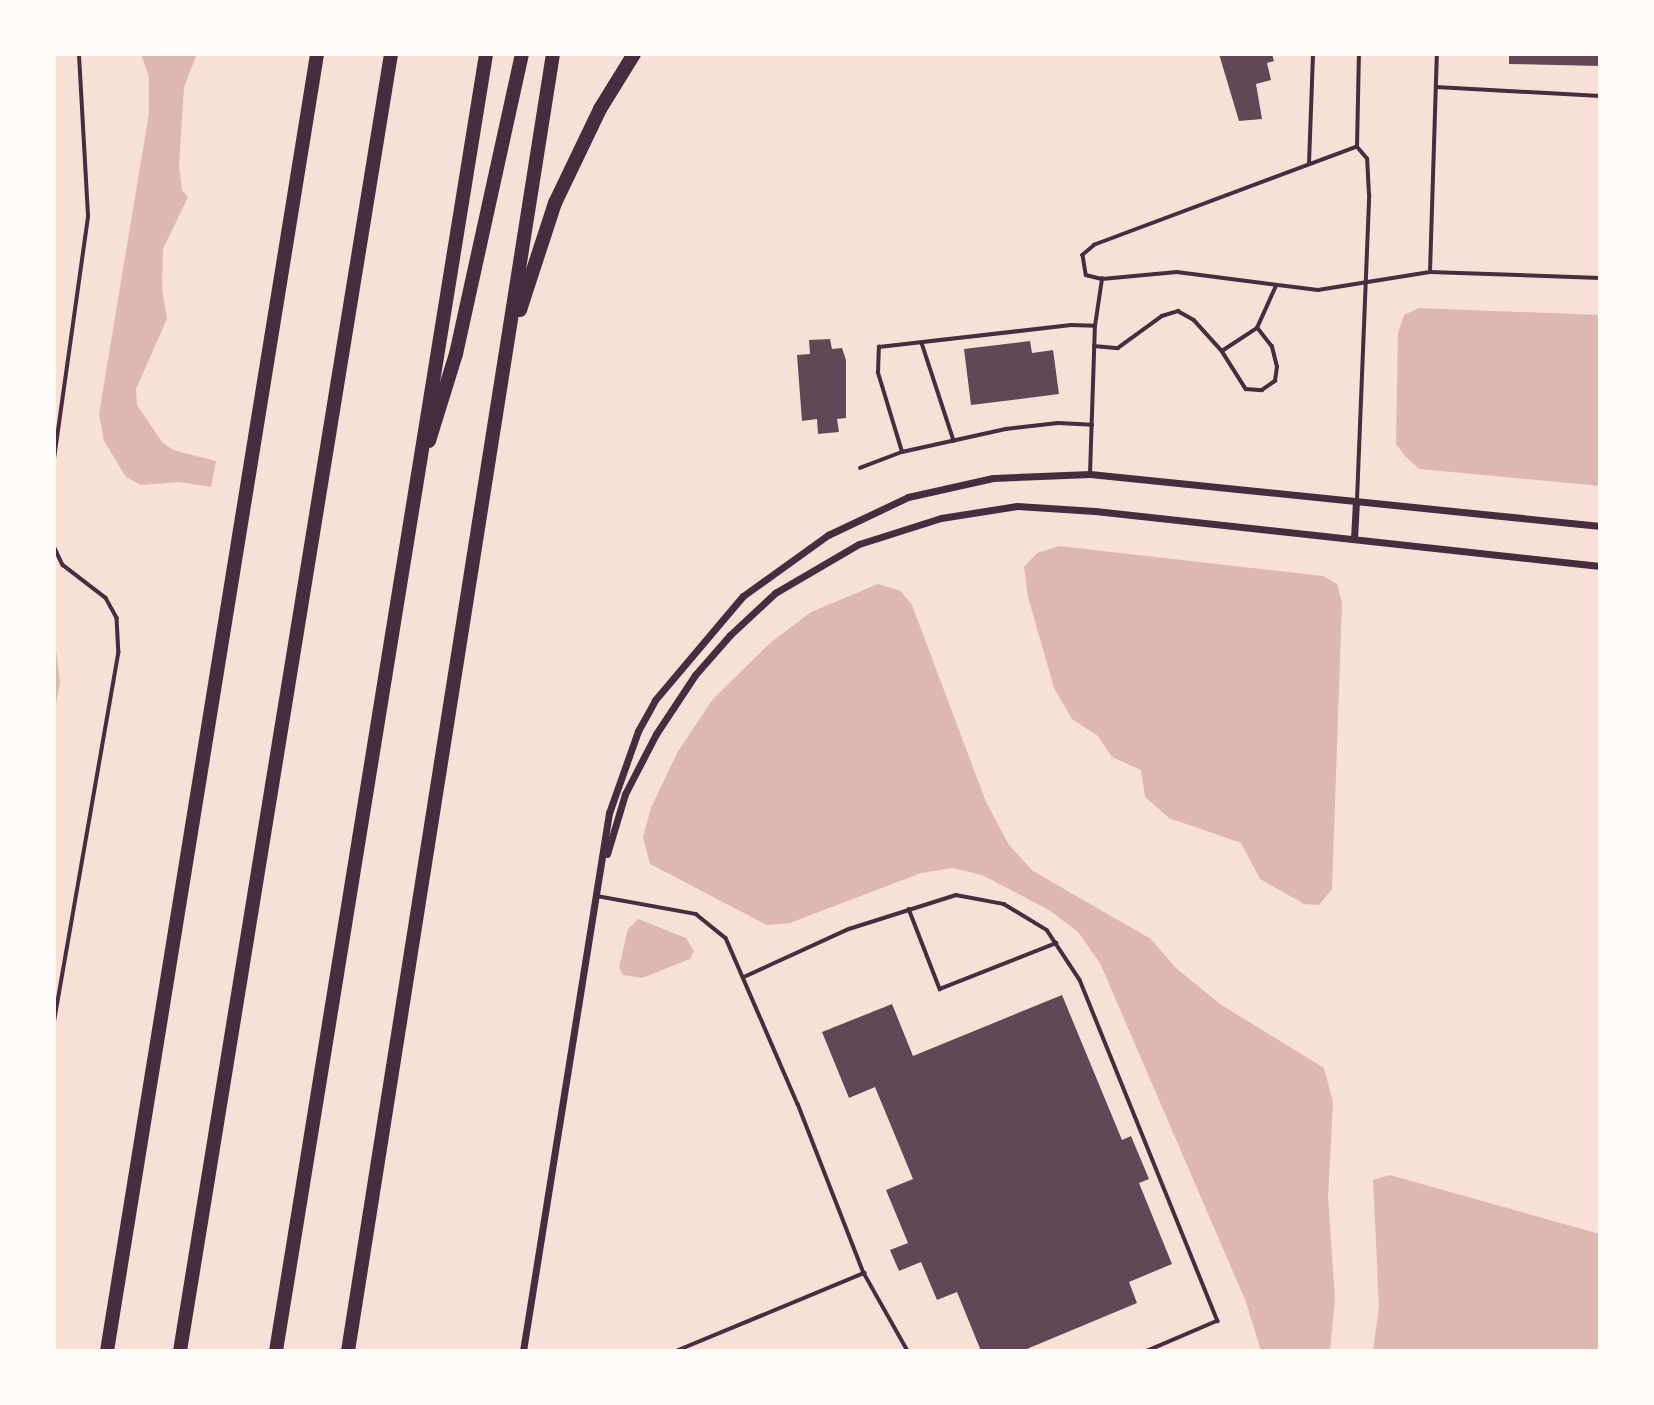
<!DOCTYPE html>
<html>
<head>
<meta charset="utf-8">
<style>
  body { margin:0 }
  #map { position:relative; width:1654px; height:1405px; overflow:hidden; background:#f7e1d7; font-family:"Open Sans",sans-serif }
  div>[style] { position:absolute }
  .water>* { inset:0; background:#dcb8b0 }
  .building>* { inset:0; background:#644757 }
  .service>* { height:3.5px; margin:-1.75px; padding:0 1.75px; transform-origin:1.75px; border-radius:1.75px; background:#4a2c40 }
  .minor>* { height:7px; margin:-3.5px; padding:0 3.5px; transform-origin:3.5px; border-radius:3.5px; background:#4a2c40 }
  .motorway>* { height:14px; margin:-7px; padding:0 7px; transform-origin:7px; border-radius:7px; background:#4a2c40 }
  span { translate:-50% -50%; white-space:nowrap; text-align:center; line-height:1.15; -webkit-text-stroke:7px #fffaf5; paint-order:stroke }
  .frame { position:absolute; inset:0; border:56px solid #fffaf5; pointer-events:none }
</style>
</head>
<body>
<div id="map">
  <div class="water">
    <i style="clip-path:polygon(141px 54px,197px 54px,184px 87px,179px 166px,182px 190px,188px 197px,163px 249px,162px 289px,167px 319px,136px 389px,137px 405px,162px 442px,173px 450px,216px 461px,211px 487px,179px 482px,141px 485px,126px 477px,104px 441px,99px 414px,149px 113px,149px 77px)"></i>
    <i style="clip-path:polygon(1419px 308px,1600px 315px,1600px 486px,1419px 469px,1405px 456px,1396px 444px,1398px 333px,1404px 315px)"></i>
    <i style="clip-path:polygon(1059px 546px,1323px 576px,1337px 584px,1342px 603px,1332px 889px,1319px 905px,1304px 904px,1260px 879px,1241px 843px,1169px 818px,1145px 797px,1141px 770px,1112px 757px,1098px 736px,1072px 719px,1054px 688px,1028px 597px,1024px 567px,1037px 553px)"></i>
    <i style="clip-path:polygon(878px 584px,901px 591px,912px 605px,986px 802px,1009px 845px,1033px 871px,1151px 939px,1176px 968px,1220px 1004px,1324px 1068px,1333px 1102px,1328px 1197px,1335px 1298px,1330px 1351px,1261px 1351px,1246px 1302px,1100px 963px,1078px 932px,1049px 910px,982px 875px,953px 868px,921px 873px,790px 923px,767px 925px,650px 864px,643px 837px,651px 808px,677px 753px,713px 699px,770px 643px,811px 612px)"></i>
    <i style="clip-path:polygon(54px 633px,60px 683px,54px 715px)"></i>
    <i style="clip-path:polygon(638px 919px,686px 938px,694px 951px,690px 959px,642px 978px,623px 975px,619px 967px,628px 929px)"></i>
    <i style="clip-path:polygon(1390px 1175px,1600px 1234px,1600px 1351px,1373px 1351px,1379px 1306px,1373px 1180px)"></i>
  </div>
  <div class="building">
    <i style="clip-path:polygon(1219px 54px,1272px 54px,1274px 61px,1267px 63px,1271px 80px,1256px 84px,1262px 119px,1239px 121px)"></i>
    <i style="clip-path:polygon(1509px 54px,1600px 54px,1600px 66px,1509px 64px)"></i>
    <i style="clip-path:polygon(830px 339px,832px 349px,842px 348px,846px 360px,846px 418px,837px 419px,839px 432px,818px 434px,817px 419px,802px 421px,797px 355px,810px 354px,809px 340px)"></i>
    <i style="clip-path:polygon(1030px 341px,1032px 353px,1053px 350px,1059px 394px,971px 405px,964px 349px)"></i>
    <i style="clip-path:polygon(1062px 995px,1122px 1140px,1131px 1136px,1149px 1179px,1139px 1183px,1172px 1264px,1129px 1282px,1137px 1303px,1022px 1351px,981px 1351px,957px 1292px,937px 1300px,921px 1262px,899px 1271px,890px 1250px,908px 1243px,886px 1190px,913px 1179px,875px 1087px,849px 1098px,822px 1032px,892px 1004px,913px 1056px)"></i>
  </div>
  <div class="service">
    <i style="left:1436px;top:87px;width:164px;rotate:3.1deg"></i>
    <i style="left:1357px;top:147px;width:280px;rotate:159.5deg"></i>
    <i style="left:1095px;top:245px;width:16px;rotate:140deg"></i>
    <i style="left:1083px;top:255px;width:20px;rotate:81deg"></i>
    <i style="left:1086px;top:275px;width:16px;rotate:14deg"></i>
    <i style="left:1102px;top:279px;width:75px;rotate:-5.3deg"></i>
    <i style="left:1177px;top:272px;width:142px;rotate:7.3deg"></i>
    <i style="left:1318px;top:290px;width:113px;rotate:-9.1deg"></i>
    <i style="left:1430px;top:272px;width:170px;rotate:2deg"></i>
    <i style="left:1309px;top:164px;width:110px;rotate:-87.9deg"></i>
    <i style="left:1430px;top:272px;width:218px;rotate:-88.2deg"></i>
    <i style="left:922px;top:343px;width:103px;rotate:71.9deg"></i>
    <i style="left:1094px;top:346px;width:24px;rotate:5deg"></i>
    <i style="left:1118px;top:348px;width:54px;rotate:-36deg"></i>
    <i style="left:1162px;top:316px;width:17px;rotate:-17deg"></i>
    <i style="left:1178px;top:311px;width:18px;rotate:29deg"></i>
    <i style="left:1194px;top:320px;width:42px;rotate:47.9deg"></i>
    <i style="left:1222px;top:351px;width:42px;rotate:-33.3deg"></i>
    <i style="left:1257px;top:328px;width:46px;rotate:-65.7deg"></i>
    <i style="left:1222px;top:351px;width:45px;rotate:57.7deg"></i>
    <i style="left:1246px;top:389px;width:16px;rotate:4deg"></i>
    <i style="left:1262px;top:390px;width:16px;rotate:-35deg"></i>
    <i style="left:1275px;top:381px;width:14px;rotate:-82deg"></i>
    <i style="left:1277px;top:367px;width:21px;rotate:-104deg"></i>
    <i style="left:1272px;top:347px;width:24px;rotate:-128deg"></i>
    <i style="left:902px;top:452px;width:83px;rotate:-106.9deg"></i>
    <i style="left:878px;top:373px;width:26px;rotate:-88deg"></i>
    <i style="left:879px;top:347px;width:193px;rotate:-6.5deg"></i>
    <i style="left:1071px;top:325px;width:24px;rotate:2deg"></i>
    <i style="left:54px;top:459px;width:245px;rotate:-82deg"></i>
    <i style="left:88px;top:216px;width:162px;rotate:-93.2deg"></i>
    <i style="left:860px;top:468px;width:45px;rotate:-20.9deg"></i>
    <i style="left:902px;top:452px;width:107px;rotate:-12.5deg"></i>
    <i style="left:1006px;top:429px;width:52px;rotate:-6.6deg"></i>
    <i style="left:1058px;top:423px;width:34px;rotate:3deg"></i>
    <i style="left:1090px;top:474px;width:148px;rotate:-88.1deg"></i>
    <i style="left:1095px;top:326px;width:48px;rotate:-81.5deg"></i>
    <i style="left:1357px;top:500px;width:305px;rotate:-87.7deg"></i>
    <i style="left:1369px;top:195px;width:36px;rotate:-93deg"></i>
    <i style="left:1367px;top:159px;width:16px;rotate:-130deg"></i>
    <i style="left:1357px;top:147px;width:93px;rotate:-88.8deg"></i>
    <i style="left:54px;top:546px;width:21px;rotate:65deg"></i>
    <i style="left:63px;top:565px;width:54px;rotate:37.5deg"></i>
    <i style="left:106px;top:598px;width:23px;rotate:61deg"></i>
    <i style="left:117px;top:618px;width:34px;rotate:87deg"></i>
    <i style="left:119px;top:652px;width:377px;rotate:99.9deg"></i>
    <i style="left:597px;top:896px;width:101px;rotate:10.3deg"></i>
    <i style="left:696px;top:914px;width:38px;rotate:39deg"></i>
    <i style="left:726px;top:938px;width:181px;rotate:66.6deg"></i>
    <i style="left:798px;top:1104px;width:181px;rotate:68.7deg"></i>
    <i style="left:864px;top:1273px;width:90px;rotate:60.6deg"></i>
    <i style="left:909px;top:909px;width:86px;rotate:68.8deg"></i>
    <i style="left:940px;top:989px;width:125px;rotate:-21.6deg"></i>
    <i style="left:744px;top:977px;width:115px;rotate:-24.6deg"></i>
    <i style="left:849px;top:929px;width:112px;rotate:-17.6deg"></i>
    <i style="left:956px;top:895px;width:49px;rotate:10.6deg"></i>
    <i style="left:1004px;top:904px;width:50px;rotate:31.2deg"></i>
    <i style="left:1047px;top:930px;width:60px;rotate:56.6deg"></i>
    <i style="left:1080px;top:980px;width:368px;rotate:68deg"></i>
    <i style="left:1218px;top:1321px;width:76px;rotate:156.8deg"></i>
    <i style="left:676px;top:1351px;width:204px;rotate:-22.5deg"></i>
  </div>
  <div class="minor">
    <i style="left:1354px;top:539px;width:37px;rotate:-87deg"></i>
    <i style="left:607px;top:854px;width:63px;rotate:-73.3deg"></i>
    <i style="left:625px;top:794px;width:68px;rotate:-62.7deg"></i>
    <i style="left:656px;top:734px;width:71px;rotate:-56.5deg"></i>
    <i style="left:695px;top:675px;width:53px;rotate:-48.8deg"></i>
    <i style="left:730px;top:635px;width:62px;rotate:-43deg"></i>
    <i style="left:775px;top:593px;width:97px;rotate:-30.3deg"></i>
    <i style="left:859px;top:544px;width:86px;rotate:-17.6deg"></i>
    <i style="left:941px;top:518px;width:77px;rotate:-9deg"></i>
    <i style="left:1017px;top:506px;width:78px;rotate:3.7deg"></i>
    <i style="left:1095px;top:511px;width:508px;rotate:6.22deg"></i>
    <i style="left:523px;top:1351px;width:545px;rotate:-80.92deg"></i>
    <i style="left:609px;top:813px;width:87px;rotate:-70.5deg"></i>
    <i style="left:638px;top:731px;width:35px;rotate:-61deg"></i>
    <i style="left:655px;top:700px;width:136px;rotate:-49.8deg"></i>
    <i style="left:743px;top:596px;width:105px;rotate:-35.7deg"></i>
    <i style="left:828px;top:535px;width:89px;rotate:-25.4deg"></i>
    <i style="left:908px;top:497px;width:87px;rotate:-12.6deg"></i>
    <i style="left:993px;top:478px;width:97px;rotate:-2.4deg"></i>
    <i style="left:1090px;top:474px;width:513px;rotate:5.82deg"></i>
  </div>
  <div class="motorway">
    <i style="left:520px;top:310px;width:113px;rotate:-71.9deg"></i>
    <i style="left:555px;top:203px;width:104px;rotate:-64.4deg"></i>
    <i style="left:600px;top:109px;width:65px;rotate:-58.3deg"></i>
    <i style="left:429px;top:441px;width:91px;rotate:-72.8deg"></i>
    <i style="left:456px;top:354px;width:307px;rotate:-77.6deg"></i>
    <i style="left:107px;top:1351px;width:1314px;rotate:-80.8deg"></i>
    <i style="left:180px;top:1351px;width:1314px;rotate:-80.76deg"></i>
    <i style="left:276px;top:1351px;width:1314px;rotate:-80.8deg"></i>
    <i style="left:348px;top:1351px;width:1313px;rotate:-81.02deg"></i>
  </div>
  <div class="frame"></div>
</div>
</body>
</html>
